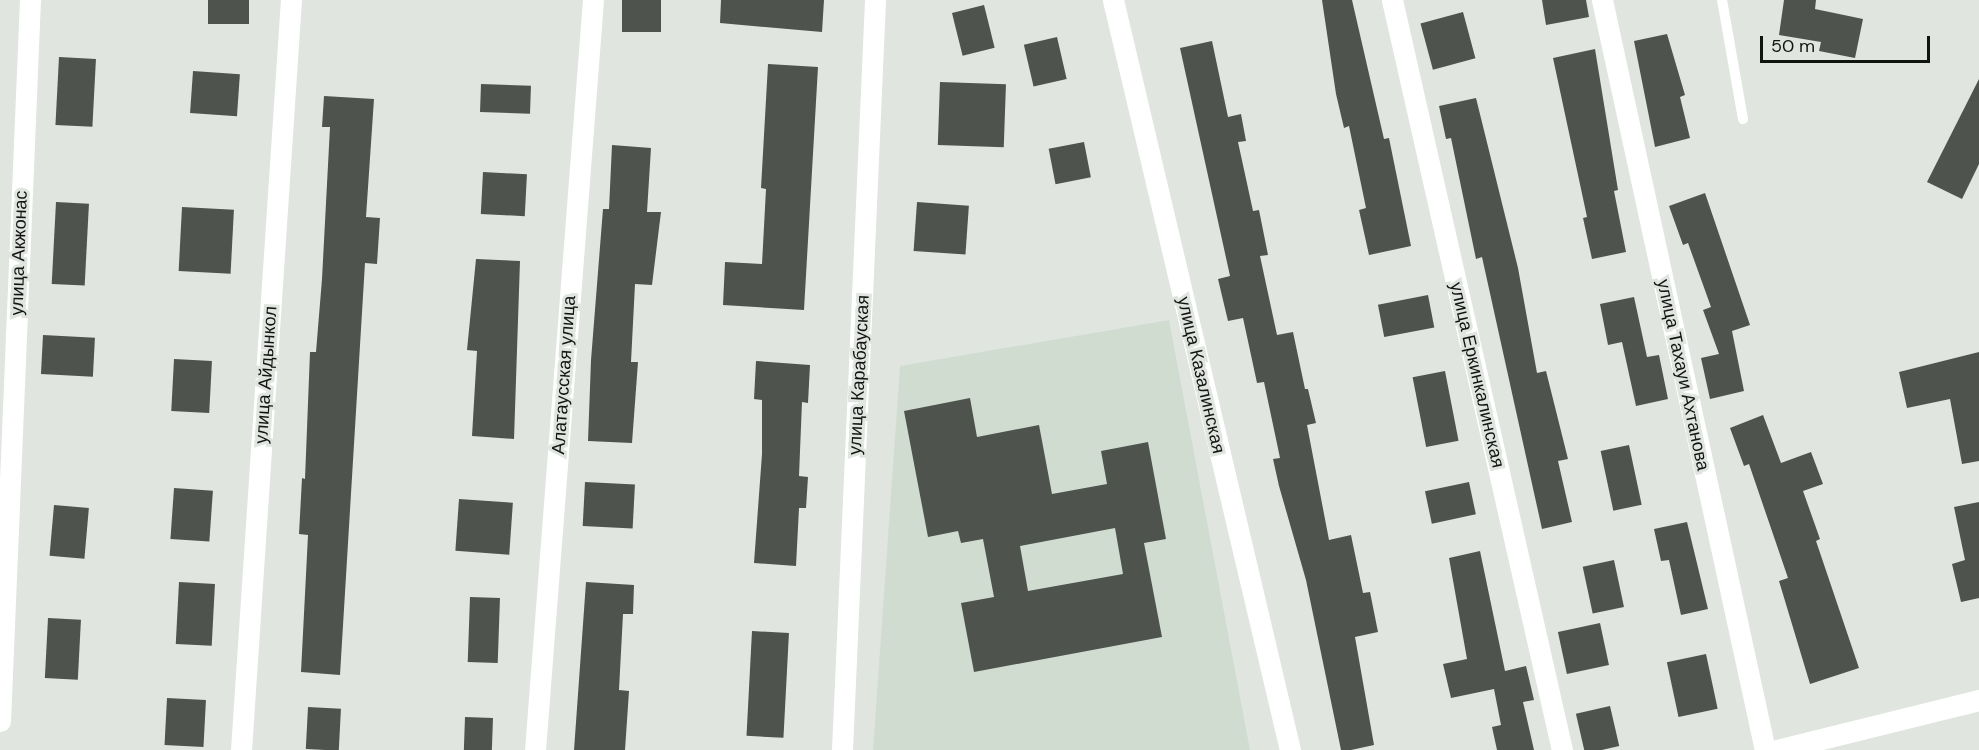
<!DOCTYPE html>
<html>
<head>
<meta charset="utf-8">
<style>
  body { margin:0 }
  #map { position:relative; width:1979px; height:750px; overflow:hidden; background:#e0e5e0; font-family:"DM Sans",sans-serif }
  div>[style] { position:absolute }
  .built>* { inset:0; background:#d1dcd1 }
  .building>* { inset:0; background:#4e534e; transform-origin:0 0 }
  .service>* { height:10px; margin:-5px; padding:0 5px; transform-origin:5px; border-radius:5px; background:#fff }
  .minor>* { height:21px; margin:-10.5px; padding:0 10.5px; transform-origin:10.5px; border-radius:10.5px; background:#fff }
  span { translate:-50% -50%; white-space:nowrap; text-align:center; line-height:1.15; -webkit-text-stroke:6px #e0e5e0; paint-order:stroke }
  .street-label { font-size:18px; color:#121412 }
  .scale { position:absolute; left:1760px; top:36px; width:170px; height:27px; box-sizing:border-box; border:3px solid #121412; border-top:0; padding-left:8px; font-size:18px; line-height:21px; white-space:nowrap; color:#121412; -webkit-text-stroke:4px #e0e5e0; paint-order:stroke }
</style>
</head>
<body>
<div id="map">
  <div class="built">
    <i style="clip-path:polygon(1169px 320px,1250px 750px,873px 750px,900px 366px)"></i>
  </div>
  <div class="building">
    <i style="left:208px;top:0;width:41px;height:24px"></i>
    <i style="left:622px;top:0;width:39px;height:32px"></i>
    <i style="clip-path:polygon(721px 0,824px 0,822px 32px,720px 23px)"></i>
    <i style="clip-path:polygon(1322px 0,1352px 0,1384px 139px,1389px 138px,1411px 246px,1369px 255px,1359px 210px,1366px 208px,1349px 126px,1344px 128px,1336px 94px)"></i>
    <i style="clip-path:polygon(1542px 0,1586px 0,1589px 17px,1546px 25px)"></i>
    <i style="clip-path:polygon(1784px 0,1816px 0,1815px 9px,1863px 19px,1855px 58px,1819px 51px,1821px 42px,1779px 35px)"></i>
    <i style="left:984px;top:5px;width:44px;height:33px;rotate:76deg"></i>
    <i style="left:1463px;top:12px;width:48px;height:44px;rotate:75deg"></i>
    <i style="clip-path:polygon(1667px 34px,1685px 95px,1680px 97px,1690px 138px,1655px 147px,1634px 41px)"></i>
    <i style="left:1057px;top:37px;width:43px;height:34px;rotate:77deg"></i>
    <i style="clip-path:polygon(1212px 41px,1228px 117px,1241px 114px,1246px 141px,1238px 142px,1253px 211px,1259px 210px,1268px 255px,1260px 256px,1277px 335px,1293px 332px,1305px 389px,1308px 389px,1316px 423px,1307px 425px,1329px 540px,1351px 535px,1363px 593px,1370px 592px,1378px 632px,1355px 637px,1374px 745px,1351px 750px,1341px 750px,1306px 580px,1279px 486px,1273px 459px,1280px 458px,1264px 382px,1257px 383px,1243px 318px,1228px 321px,1218px 279px,1230px 276px,1180px 48px)"></i>
    <i style="clip-path:polygon(1595px 49px,1618px 190px,1614px 191px,1626px 252px,1592px 259px,1583px 218px,1587px 217px,1553px 58px)"></i>
    <i style="left:59px;top:57px;width:37px;height:68px;rotate:3deg"></i>
    <i style="clip-path:polygon(768px 64px,818px 67px,804px 310px,723px 305px,725px 262px,762px 264px,766px 189px,761px 188px)"></i>
    <i style="left:193px;top:71px;width:47px;height:42px;rotate:4deg"></i>
    <i style="clip-path:polygon(1979px 79px,1979px 164px,1962px 199px,1927px 182px)"></i>
    <i style="left:940px;top:82px;width:66px;height:63px;rotate:2deg"></i>
    <i style="left:481px;top:84px;width:50px;height:28px;rotate:2deg"></i>
    <i style="clip-path:polygon(324px 96px,374px 99px,366px 217px,380px 218px,377px 264px,365px 263px,340px 675px,301px 672px,308px 535px,299px 534px,302px 478px,305px 479px,310px 352px,316px 352px,322px 279px,330px 127px,322px 127px)"></i>
    <i style="clip-path:polygon(1476px 98px,1518px 268px,1537px 373px,1546px 371px,1568px 459px,1558px 461px,1572px 522px,1542px 529px,1482px 257px,1476px 259px,1451px 138px,1446px 139px,1439px 106px)"></i>
    <i style="left:1084px;top:142px;width:36px;height:36px;rotate:79deg"></i>
    <i style="clip-path:polygon(612px 145px,651px 148px,647px 212px,661px 212px,652px 285px,635px 284px,631px 362px,638px 362px,632px 443px,588px 441px,591px 360px,603px 209px,609px 209px)"></i>
    <i style="left:483px;top:172px;width:44px;height:42px;rotate:3deg"></i>
    <i style="clip-path:polygon(1705px 193px,1750px 325px,1732px 331px,1744px 391px,1710px 399px,1701px 358px,1719px 354px,1703px 310px,1711px 307px,1688px 243px,1683px 245px,1669px 206px)"></i>
    <i style="left:56px;top:202px;width:33px;height:82px;rotate:3deg"></i>
    <i style="left:917px;top:202px;width:52px;height:49px;rotate:4deg"></i>
    <i style="left:182px;top:207px;width:52px;height:64px;rotate:3deg"></i>
    <i style="clip-path:polygon(476px 259px,520px 261px,514px 439px,472px 436px,477px 351px,467px 350px)"></i>
    <i style="left:1428px;top:295px;width:33px;height:51px;rotate:79deg"></i>
    <i style="clip-path:polygon(1634px 297px,1647px 357px,1659px 355px,1668px 399px,1636px 406px,1622px 342px,1608px 345px,1600px 304px)"></i>
    <i style="left:43px;top:335px;width:52px;height:39px;rotate:3deg"></i>
    <i style="clip-path:polygon(1979px 352px,1979px 461px,1962px 464px,1950px 399px,1907px 408px,1899px 372px)"></i>
    <i style="left:174px;top:359px;width:38px;height:52px;rotate:3deg"></i>
    <i style="clip-path:polygon(756px 361px,810px 365px,808px 403px,802px 402px,799px 476px,808px 477px,806px 508px,799px 508px,796px 566px,754px 563px,762px 454px,762px 400px,754px 399px)"></i>
    <i style="left:1445px;top:371px;width:71px;height:33px;rotate:79deg"></i>
    <i style="clip-path:polygon(evenodd,970px 398px,977px 437px,1039px 425px,1052px 494px,1107px 484px,1101px 451px,1148px 442px,1166px 539px,1144px 543px,1162px 637px,974px 672px,961px 603px,994px 597px,983px 539px,961px 543px,958px 531px,928px 537px,904px 411px,970px 398px,1115px 528px,1123px 574px,1028px 591px,1020px 546px,1115px 528px)"></i>
    <i style="clip-path:polygon(1763px 415px,1781px 463px,1811px 452px,1823px 484px,1803px 491px,1820px 539px,1816px 541px,1859px 668px,1810px 684px,1779px 581px,1788px 578px,1749px 464px,1744px 466px,1730px 428px)"></i>
    <i style="left:1629px;top:445px;width:61px;height:29px;rotate:78deg"></i>
    <i style="left:585px;top:482px;width:50px;height:44px;rotate:3deg"></i>
    <i style="left:1469px;top:482px;width:33px;height:45px;rotate:78deg"></i>
    <i style="left:174px;top:488px;width:39px;height:51px;rotate:4deg"></i>
    <i style="left:459px;top:499px;width:54px;height:52px;rotate:4deg"></i>
    <i style="clip-path:polygon(1979px 502px,1979px 598px,1961px 602px,1952px 564px,1965px 560px,1954px 507px)"></i>
    <i style="left:54px;top:505px;width:35px;height:51px;rotate:5deg"></i>
    <i style="clip-path:polygon(1687px 522px,1708px 609px,1681px 615px,1669px 560px,1661px 561px,1654px 529px)"></i>
    <i style="clip-path:polygon(1480px 551px,1505px 671px,1526px 666px,1534px 700px,1523px 702px,1534px 750px,1497px 750px,1492px 727px,1501px 725px,1494px 689px,1451px 698px,1443px 664px,1467px 659px,1449px 558px)"></i>
    <i style="left:1614px;top:560px;width:48px;height:32px;rotate:78deg"></i>
    <i style="left:179px;top:582px;width:36px;height:62px;rotate:3deg"></i>
    <i style="clip-path:polygon(586px 582px,634px 585px,633px 614px,623px 614px,619px 690px,629px 691px,625px 750px,574px 750px)"></i>
    <i style="left:470px;top:597px;width:30px;height:65px;rotate:2deg"></i>
    <i style="left:48px;top:618px;width:33px;height:60px;rotate:3deg"></i>
    <i style="left:1600px;top:623px;width:43px;height:43px;rotate:78deg"></i>
    <i style="left:752px;top:631px;width:37px;height:105px;rotate:3deg"></i>
    <i style="left:1706px;top:654px;width:56px;height:40px;rotate:78deg"></i>
    <i style="left:167px;top:698px;width:39px;height:47px;rotate:3deg"></i>
    <i style="left:1610px;top:706px;width:41px;height:35px;rotate:77deg"></i>
    <i style="left:308px;top:707px;width:33px;height:42px;rotate:3deg"></i>
    <i style="left:465px;top:717px;width:28px;height:33px;rotate:2deg"></i>
  </div>
  <div class="service">
    <i style="left:1722px;top:0;width:121px;rotate:80deg"></i>
  </div>
  <div class="minor">
    <i style="left:1113px;top:0;width:771px;rotate:76.72deg"></i>
    <i style="left:1392px;top:0;width:769px;rotate:77.23deg"></i>
    <i style="left:1602px;top:0;width:768px;rotate:77.74deg"></i>
    <i style="left:0;top:721px;width:722px;rotate:-87.62deg"></i>
    <i style="left:241px;top:750px;width:752px;rotate:-86.19deg"></i>
    <i style="left:535px;top:750px;width:752px;rotate:-85.58deg"></i>
    <i style="left:842px;top:750px;width:751px;rotate:-87.48deg"></i>
    <i style="left:1777px;top:750px;width:208px;rotate:-13.9deg"></i>
  </div>
  <div class="street-label">
    <span style="left:19px;top:253px;rotate:-88deg">улица Акжонас</span>
    <span style="left:266px;top:375px;rotate:-86deg">улица Айдынкол</span>
    <span style="left:564px;top:375px;rotate:-86deg">Алатаусская улица</span>
    <span style="left:859px;top:375px;rotate:-87deg">улица Карабауская</span>
    <span style="left:1201px;top:375px;rotate:77deg">улица Казалинская</span>
    <span style="left:1477px;top:375px;rotate:77deg">улица Еркинкалинская</span>
    <span style="left:1683px;top:375px;rotate:78deg">улица Тахауи Ахтанова</span>
  </div>
  <div class="scale">50 m</div>
</div>
</body>
</html>
